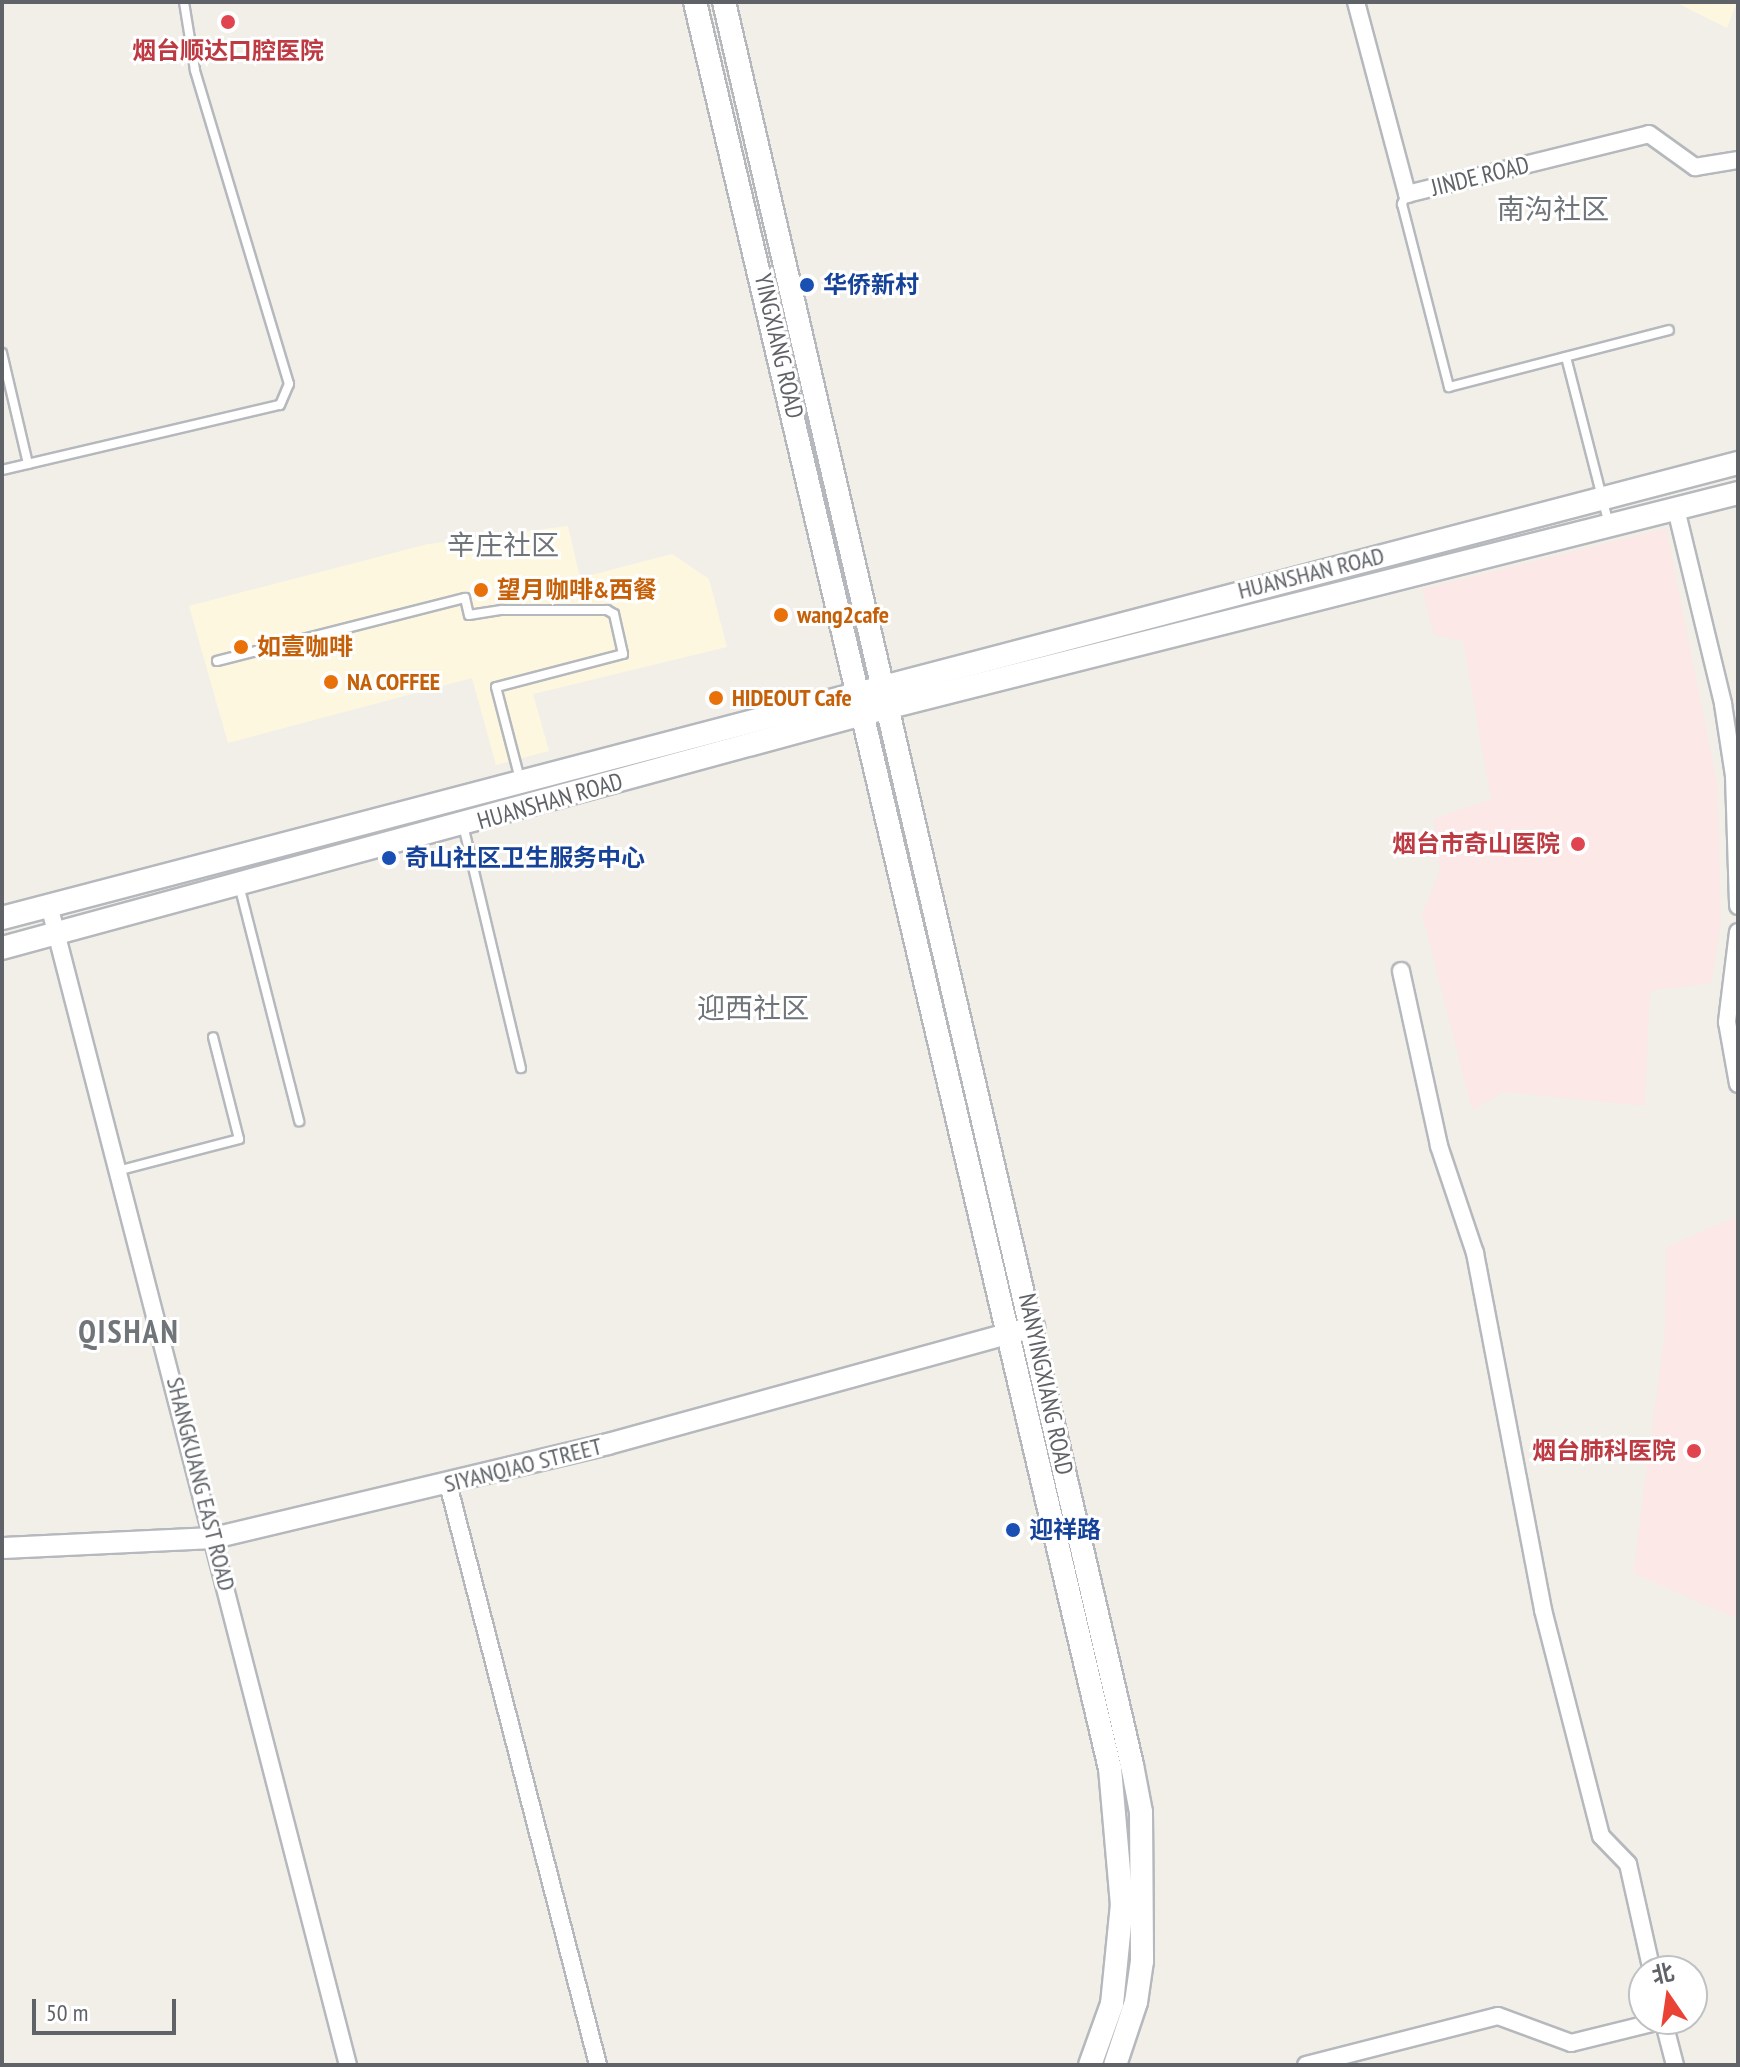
<!DOCTYPE html>
<html>
<head>
<meta charset="utf-8">
<style>
  body { margin:0 }
  #map { position:relative; width:1740px; height:2067px; overflow:hidden; background:#f1efe8; font-family:"PT Sans Narrow","Noto Sans SC",sans-serif }
  div>[style] { position:absolute }
  .commercial>* { inset:0; background:#fef7e0 }
  .medical>* { inset:0; background:#fce8e6 }
  .roads { filter:drop-shadow(2px 0 #b5b8bc) drop-shadow(-2px 0 #b5b8bc) drop-shadow(0 2px #b5b8bc) drop-shadow(0 -2px #b5b8bc) }
  .service>* { height:8px; margin:-4px; padding:0 4px; transform-origin:4px; border-radius:4px; background:#fff }
  .minor>* { height:16px; margin:-8px; padding:0 8px; transform-origin:8px; border-radius:8px; background:#fff }
  .tertiary>* { height:20px; margin:-10px; padding:0 10px; transform-origin:10px; border-radius:10px; background:#fff }
  .secondary>* { height:22px; margin:-11px; padding:0 11px; transform-origin:11px; border-radius:11px; background:#fff }
  .dots>* { width:22px; height:22px; translate:-50% -50%; box-sizing:border-box; border:4px solid #fff; border-radius:50% }
  span { translate:-50% -50%; white-space:nowrap; text-align:center; line-height:1.15; -webkit-text-stroke:6px #fff; paint-order:stroke }
  .health-label { font-size:24px; color:#be3a42; font-weight:700 }
  .right { translate:-100% -50%; text-align:right }
  .street-label { font-size:24px; color:#5f6368 }
  .transit-label { font-size:24px; color:#164399; font-weight:700 }
  .left { translate:0 -50%; text-align:left }
  .food-label { font-size:24px; color:#c56008; font-weight:700 }
  .quarter-label { font-size:28px; color:#70757a }
  .district-label { font-size:32px; color:#70757a; font-weight:700; letter-spacing:2px }
  .frame { position:absolute; inset:0; border:4px solid #5f6368; pointer-events:none }
  .north { position:absolute; left:1628px; top:1955px; width:80px; height:80px; box-sizing:border-box; background:#fff; border:2px solid #bfc1c3; border-radius:50%; rotate:347deg; font-size:22px; font-weight:700; line-height:32px; text-align:center; color:#5f6368 }
  .north::after { content:''; display:block; margin:auto; width:28px; height:36px; background:#ea4335; clip-path:polygon(50% 0,100% 100%,50% 72%,0 100%) }
  .scale { position:absolute; left:32px; top:1999px; width:144px; height:36px; box-sizing:border-box; border:4px solid #5f6368; border-top:0; padding-left:10px; font-size:24px; line-height:28px; white-space:nowrap; color:#5f6368; -webkit-text-stroke:6px #fff; paint-order:stroke }
</style>
</head>
<body>
<div id="map">
  <div class="commercial">
    <i style="clip-path:polygon(1675px 2px,1737px 2px,1727px 28px)"></i>
    <i style="clip-path:polygon(568px 526px,580px 578px,672px 554px,709px 579px,727px 647px,533px 694px,549px 751px,496px 765px,472px 678px,228px 743px,189px 606px,428px 544px)"></i>
  </div>
  <div class="medical">
    <i style="clip-path:polygon(1666px 528px,1717px 783px,1721px 921px,1712px 983px,1650px 991px,1645px 1106px,1504px 1092px,1472px 1110px,1422px 914px,1440px 870px,1434px 819px,1491px 799px,1463px 641px,1434px 635px,1422px 589px)"></i>
    <i style="clip-path:polygon(1738px 1216px,1738px 1619px,1633px 1573px,1665px 1330px,1666px 1247px)"></i>
  </div>
  <div class="roads">
    <div class="service">
      <i style="left:1406px;top:194px;width:11px;rotate:112deg"></i>
      <i style="left:1402px;top:204px;width:189px;rotate:75.6deg"></i>
      <i style="left:1449px;top:387px;width:227px;rotate:-14.5deg"></i>
      <i style="left:2px;top:353px;width:114px;rotate:76.8deg"></i>
      <i style="left:1566px;top:357px;width:173px;rotate:75.6deg"></i>
      <i style="left:2px;top:470px;width:285px;rotate:-13.2deg"></i>
      <i style="left:280px;top:405px;width:23px;rotate:-67deg"></i>
      <i style="left:289px;top:384px;width:328px;rotate:-106.7deg"></i>
      <i style="left:195px;top:70px;width:69px;rotate:-99.2deg"></i>
      <i style="left:217px;top:661px;width:256px;rotate:-14.3deg"></i>
      <i style="left:465px;top:598px;width:17px;rotate:77deg"></i>
      <i style="left:469px;top:615px;width:33px;rotate:-9deg"></i>
      <i style="left:502px;top:610px;width:105px"></i>
      <i style="left:607px;top:610px;width:8px;rotate:30deg"></i>
      <i style="left:614px;top:614px;width:41px;rotate:77.3deg"></i>
      <i style="left:623px;top:654px;width:131px;rotate:165.4deg"></i>
      <i style="left:496px;top:687px;width:95px;rotate:75.4deg"></i>
      <i style="left:463px;top:825px;width:250px;rotate:76.6deg"></i>
      <i style="left:239px;top:885px;width:244px;rotate:75.7deg"></i>
      <i style="left:121px;top:1170px;width:122px;rotate:-14.7deg"></i>
      <i style="left:239px;top:1139px;width:105px;rotate:-104.3deg"></i>
    </div>
    <div class="minor">
      <i style="left:1356px;top:2px;width:199px;rotate:75.1deg"></i>
      <i style="left:1407px;top:194px;width:249px;rotate:-13.9deg"></i>
      <i style="left:1649px;top:134px;width:57px;rotate:35.7deg"></i>
      <i style="left:1695px;top:167px;width:44px;rotate:-9.2deg"></i>
      <i style="left:1676px;top:509px;width:201px;rotate:76.4deg"></i>
      <i style="left:1723px;top:704px;width:73px;rotate:81.3deg"></i>
      <i style="left:1734px;top:776px;width:130px;rotate:88.2deg"></i>
      <i style="left:49px;top:905px;width:1198px;rotate:75.55deg"></i>
      <i style="left:1738px;top:932px;width:91px;rotate:97deg"></i>
      <i style="left:1727px;top:1022px;width:63px;rotate:79.9deg"></i>
      <i style="left:1401px;top:971px;width:179px;rotate:77.7deg"></i>
      <i style="left:1439px;top:1146px;width:113px;rotate:71.4deg"></i>
      <i style="left:1475px;top:1253px;width:363px;rotate:79.2deg"></i>
      <i style="left:1543px;top:1610px;width:233px;rotate:75.6deg"></i>
      <i style="left:1601px;top:1836px;width:39px;rotate:46deg"></i>
      <i style="left:1628px;top:1864px;width:110px;rotate:77.4deg"></i>
      <i style="left:448px;top:1484px;width:600px;rotate:75.52deg"></i>
      <i style="left:1663px;top:2019px;width:48px;rotate:75.4deg"></i>
      <i style="left:1306px;top:2065px;width:198px;rotate:-14.3deg"></i>
      <i style="left:1498px;top:2016px;width:78px;rotate:20.3deg"></i>
      <i style="left:1571px;top:2043px;width:96px;rotate:-13.9deg"></i>
    </div>
    <div class="tertiary">
      <i style="left:2px;top:1548px;width:212px;rotate:-2.7deg"></i>
      <i style="left:214px;top:1538px;width:405px;rotate:-13.4deg"></i>
      <i style="left:608px;top:1444px;width:442px;rotate:-15.4deg"></i>
    </div>
    <div class="secondary">
      <i style="left:695px;top:2px;width:1814px;rotate:76.78deg"></i>
      <i style="left:1110px;top:1768px;width:137px;rotate:85deg"></i>
      <i style="left:1122px;top:1904px;width:100px;rotate:95.7deg"></i>
      <i style="left:1112px;top:2004px;width:65px;rotate:109.8deg"></i>
      <i style="left:724px;top:2px;width:1810px;rotate:76.97deg"></i>
      <i style="left:1132px;top:1765px;width:48px;rotate:79.2deg"></i>
      <i style="left:1141px;top:1812px;width:149px;rotate:89.6deg"></i>
      <i style="left:1142px;top:1961px;width:41px;rotate:98.3deg"></i>
      <i style="left:1136px;top:2002px;width:66px;rotate:108.4deg"></i>
      <i style="left:2px;top:918px;width:1795px;rotate:-14.69deg"></i>
      <i style="left:2px;top:948px;width:895px;rotate:-15.22deg"></i>
      <i style="left:866px;top:713px;width:899px;rotate:-14.16deg"></i>
    </div>
  </div>
  <div class="dots">
    <i style="left:228px;top:22px;background:#e0444e"></i>
    <i style="left:807px;top:285px;background:#1a4fb4"></i>
    <i style="left:481px;top:590px;background:#e8710a"></i>
    <i style="left:781px;top:615px;background:#e8710a"></i>
    <i style="left:241px;top:647px;background:#e8710a"></i>
    <i style="left:331px;top:682px;background:#e8710a"></i>
    <i style="left:716px;top:698px;background:#e8710a"></i>
    <i style="left:1578px;top:844px;background:#e0444e"></i>
    <i style="left:389px;top:858px;background:#1a4fb4"></i>
    <i style="left:1694px;top:1451px;background:#e0444e"></i>
    <i style="left:1013px;top:1530px;background:#1a4fb4"></i>
  </div>
  <div class="health-label">
    <span style="left:228px;top:51px">烟台顺达口腔医院</span>
    <span class="right" style="left:1560px;top:844px">烟台市奇山医院</span>
    <span class="right" style="left:1676px;top:1451px">烟台肺科医院</span>
  </div>
  <div class="street-label">
    <span style="left:1480px;top:176px;rotate:-14deg">JINDE ROAD</span>
    <span style="left:779px;top:346px;rotate:77deg">YINGXIANG ROAD</span>
    <span style="left:1311px;top:573px;rotate:-14deg">HUANSHAN ROAD</span>
    <span style="left:550px;top:801px;rotate:-16deg">HUANSHAN ROAD</span>
    <span style="left:1046px;top:1384px;rotate:78deg">NANYINGXIANG ROAD</span>
    <span style="left:523px;top:1465px;rotate:-14deg">SIYANQIAO STREET</span>
    <span style="left:201px;top:1484px;rotate:76deg">SHANGKUANG EAST ROAD</span>
  </div>
  <div class="transit-label">
    <span class="left" style="left:823px;top:285px">华侨新村</span>
    <span class="left" style="left:405px;top:858px">奇山社区卫生服务中心</span>
    <span class="left" style="left:1029px;top:1530px">迎祥路</span>
  </div>
  <div class="food-label">
    <span class="left" style="left:497px;top:590px">望月咖啡&amp;西餐</span>
    <span class="left" style="left:797px;top:615px">wang2cafe</span>
    <span class="left" style="left:257px;top:647px">如壹咖啡</span>
    <span class="left" style="left:347px;top:682px">NA COFFEE</span>
    <span class="left" style="left:732px;top:698px">HIDEOUT Cafe</span>
  </div>
  <div class="quarter-label">
    <span style="left:1553px;top:209px">南沟社区</span>
    <span style="left:503px;top:545px">辛庄社区</span>
    <span style="left:753px;top:1008px">迎西社区</span>
  </div>
  <div class="district-label">
    <span style="left:129px;top:1331px">QISHAN</span>
  </div>
  <div class="frame"></div>
  <div class="north">北</div>
  <div class="scale">50 m</div>
</div>
</body>
</html>
